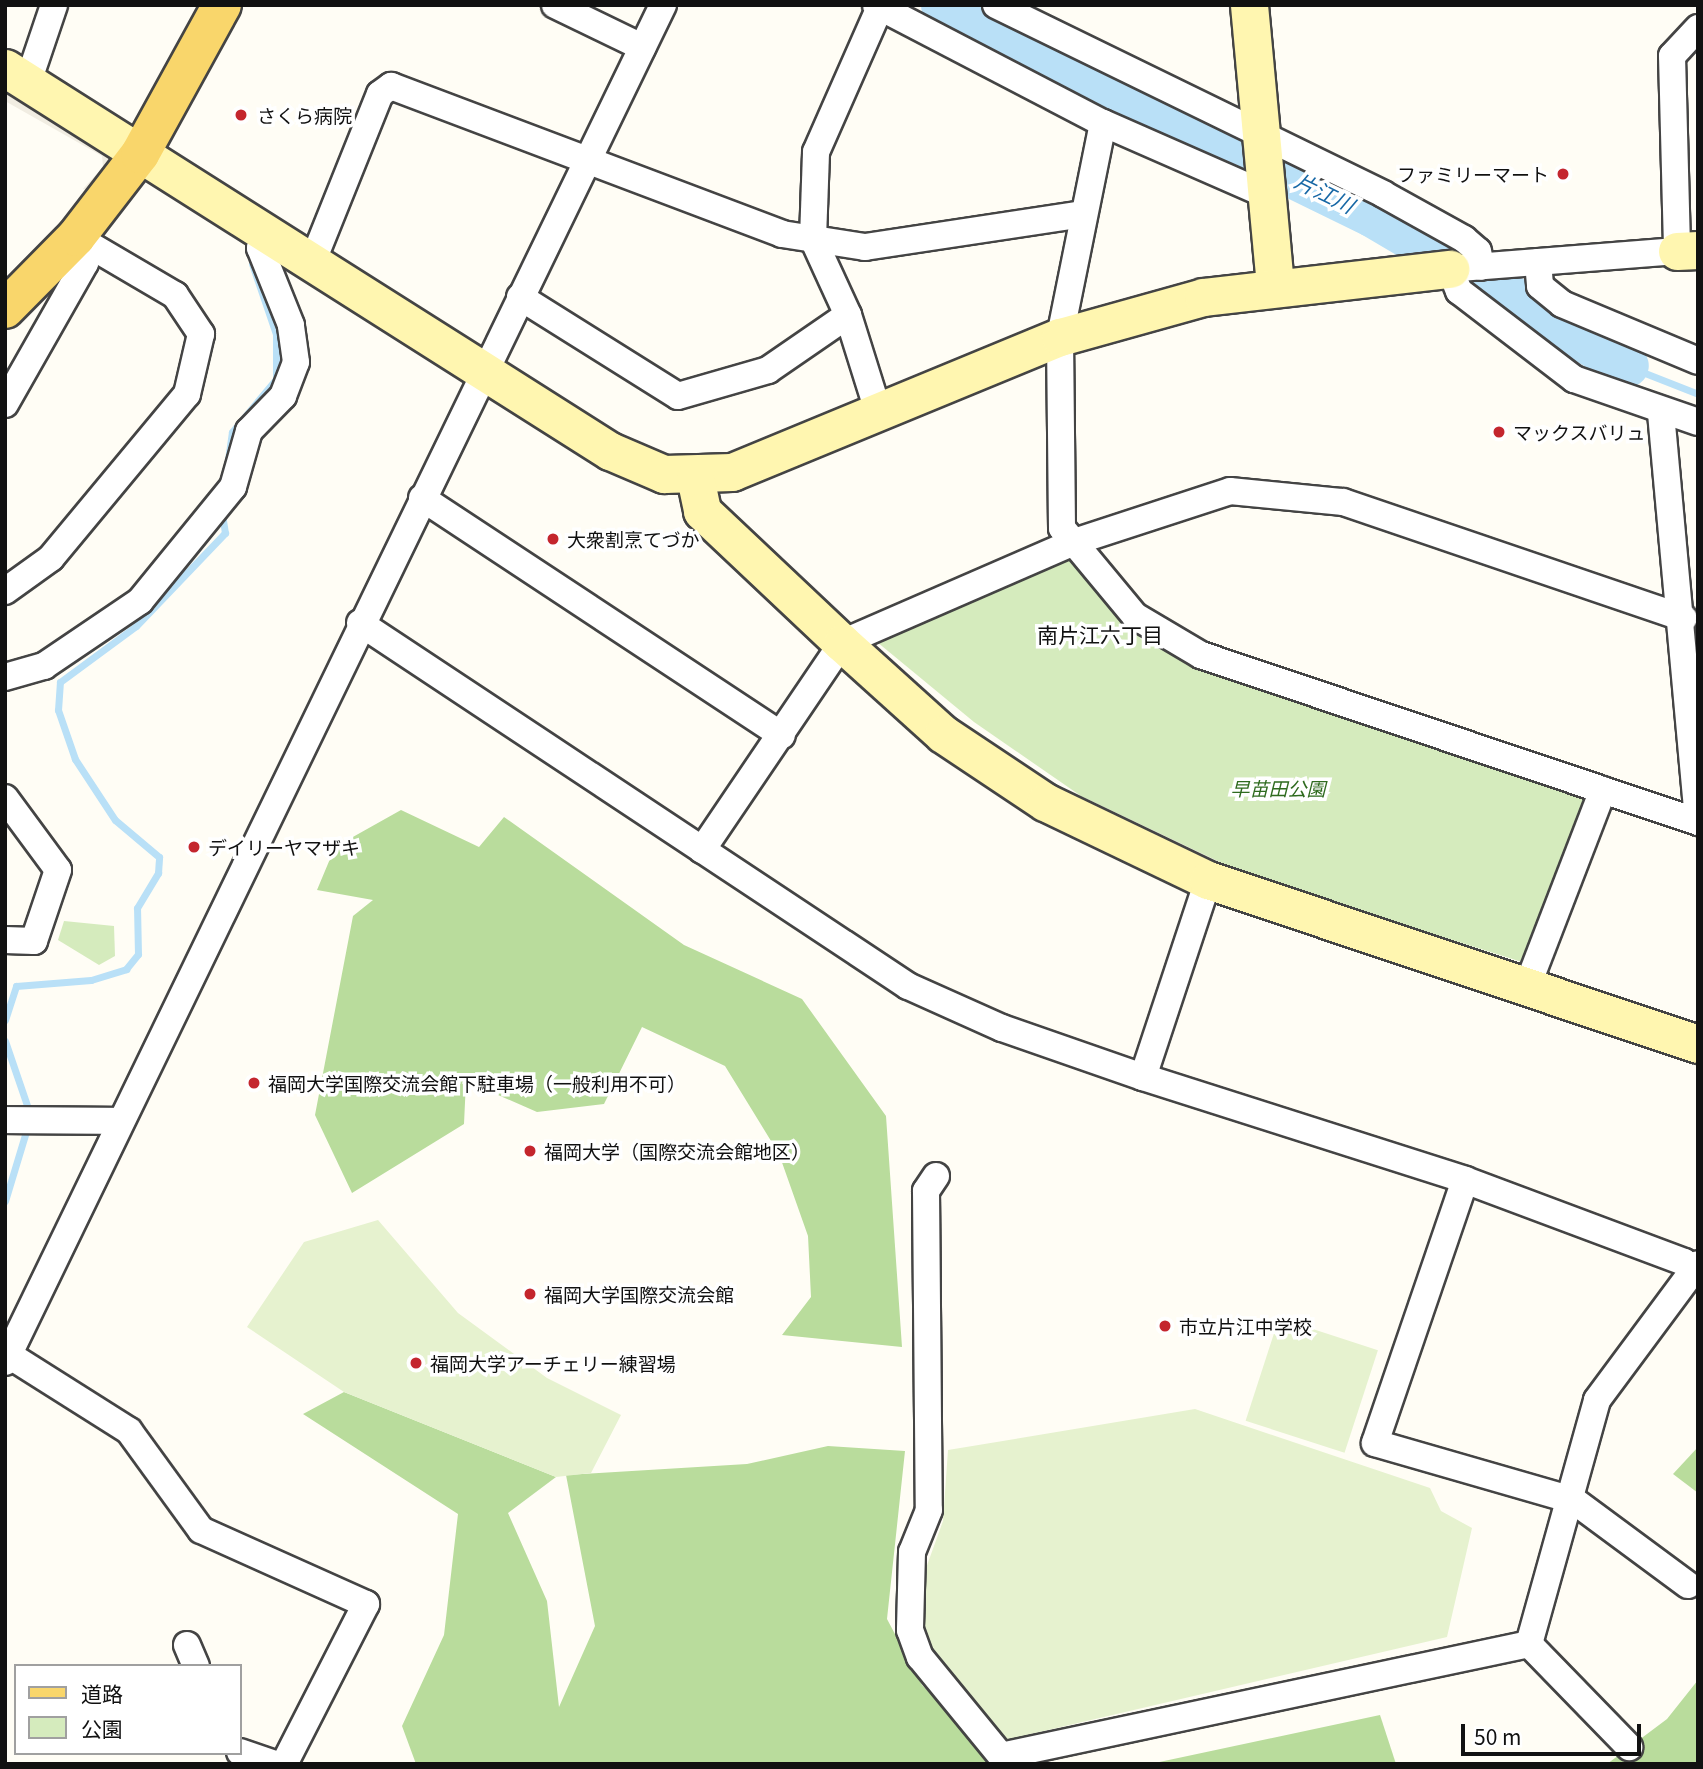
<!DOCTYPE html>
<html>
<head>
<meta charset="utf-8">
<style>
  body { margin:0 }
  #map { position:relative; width:1703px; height:1769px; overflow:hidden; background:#fffdf5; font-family:Georgia,"Noto Sans JP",serif }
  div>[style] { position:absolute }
  .green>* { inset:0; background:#d5ebbd }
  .forest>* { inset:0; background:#b9dc9c }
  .pitch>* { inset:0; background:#e6f2cf; transform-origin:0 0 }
  .plaza>* { inset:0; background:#f1ede2 }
  .stream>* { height:7px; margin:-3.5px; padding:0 3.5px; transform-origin:3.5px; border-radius:3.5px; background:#b9e0f7 }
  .river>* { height:44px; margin:-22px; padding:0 22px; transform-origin:22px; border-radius:22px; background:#b9e0f7 }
  .roads { filter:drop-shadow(2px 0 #444) drop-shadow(-2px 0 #444) drop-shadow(0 2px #444) drop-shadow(0 -2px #444) }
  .street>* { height:26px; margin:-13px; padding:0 13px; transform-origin:13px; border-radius:13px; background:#fff }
  .secondary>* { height:37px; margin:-18.5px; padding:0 18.5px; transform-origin:18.5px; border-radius:18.5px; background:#fff6b0 }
  .primary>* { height:38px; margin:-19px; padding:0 19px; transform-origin:19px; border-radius:19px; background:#f9d66b }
  .dots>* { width:19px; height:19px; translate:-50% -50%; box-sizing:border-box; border:4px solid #fff; border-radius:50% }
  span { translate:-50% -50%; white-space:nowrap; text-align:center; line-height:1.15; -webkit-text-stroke:7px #fff; paint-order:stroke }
  .poi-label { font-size:19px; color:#111 }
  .left { translate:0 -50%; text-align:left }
  .right { translate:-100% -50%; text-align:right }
  .park-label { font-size:19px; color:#2f6b1f; font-style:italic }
  .water-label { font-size:21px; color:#1768a6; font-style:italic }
  .neighbourhood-label { font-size:21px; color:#111 }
  .frame { position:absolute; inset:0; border:7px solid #111; pointer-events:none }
  .legend { position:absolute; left:14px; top:1664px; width:228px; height:91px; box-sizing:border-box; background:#fff; border:2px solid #a0a0a0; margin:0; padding:9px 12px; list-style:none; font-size:21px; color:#111 }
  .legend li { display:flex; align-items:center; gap:14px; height:35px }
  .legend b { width:35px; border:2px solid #a0a0a0 }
  .scale { position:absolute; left:1461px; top:1724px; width:180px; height:32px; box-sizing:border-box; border:4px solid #111; border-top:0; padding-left:9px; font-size:21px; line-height:24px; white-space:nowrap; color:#111; -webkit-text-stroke:5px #fff; paint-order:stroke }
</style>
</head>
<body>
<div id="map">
  <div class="green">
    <i style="clip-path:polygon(1071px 551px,1141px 639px,1196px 664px,1584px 798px,1525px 963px,1247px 875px,1081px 796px,974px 722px,871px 637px)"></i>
    <i style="clip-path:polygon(64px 921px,114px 926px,115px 956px,99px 965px,58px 940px)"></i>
  </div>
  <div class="forest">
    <i style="clip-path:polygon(401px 810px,479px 847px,504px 817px,684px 945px,802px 999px,886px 1116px,902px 1347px,782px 1335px,811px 1297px,808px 1236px,779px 1154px,725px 1066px,642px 1027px,604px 1104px,537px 1112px,466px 1081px,464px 1124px,352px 1193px,315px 1115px,353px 916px,373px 900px,317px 890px,335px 847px)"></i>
    <i style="clip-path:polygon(344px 1392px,556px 1477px,508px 1513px,547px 1601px,559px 1707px,595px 1626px,566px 1475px,747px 1464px,828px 1446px,905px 1451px,887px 1619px,922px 1685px,1001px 1764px,416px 1764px,402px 1726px,444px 1635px,458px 1514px,303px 1414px)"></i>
    <i style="clip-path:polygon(1698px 1447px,1698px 1493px,1673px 1474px)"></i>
    <i style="clip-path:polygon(1698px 1680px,1698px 1764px,1607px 1764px,1667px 1719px)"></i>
    <i style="clip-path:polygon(1380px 1715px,1396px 1764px,1150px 1764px)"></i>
  </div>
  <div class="pitch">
    <i style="clip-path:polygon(378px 1220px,458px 1313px,547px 1378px,621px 1415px,591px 1473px,556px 1477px,344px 1392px,247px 1327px,304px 1242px)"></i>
    <i style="left:1279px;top:1318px;width:104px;height:108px;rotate:18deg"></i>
    <i style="clip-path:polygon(1195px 1409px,1430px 1488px,1441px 1511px,1472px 1528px,1447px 1637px,1001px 1741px,933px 1664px,922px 1623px,921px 1582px,943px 1521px,948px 1450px)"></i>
  </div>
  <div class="plaza">
    <i style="clip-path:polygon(5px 86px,107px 150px,111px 169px,92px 192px,83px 189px,103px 167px,102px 156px,5px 101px)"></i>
  </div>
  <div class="stream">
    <i style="left:1627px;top:366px;width:76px;rotate:21.5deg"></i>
    <i style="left:228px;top:460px;width:28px;rotate:-82deg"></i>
    <i style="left:232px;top:432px;width:69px;rotate:-50.3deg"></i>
    <i style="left:276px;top:379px;width:45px;rotate:-90deg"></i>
    <i style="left:276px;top:334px;width:74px;rotate:-108.9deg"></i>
    <i style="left:5px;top:1020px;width:36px;rotate:-72deg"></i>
    <i style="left:16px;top:986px;width:75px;rotate:-4.6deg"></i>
    <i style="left:91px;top:980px;width:37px;rotate:-17deg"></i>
    <i style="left:126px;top:969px;width:19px;rotate:-51deg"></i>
    <i style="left:138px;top:954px;width:46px;rotate:-91.2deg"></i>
    <i style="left:137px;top:908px;width:41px;rotate:-59deg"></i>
    <i style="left:158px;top:873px;width:16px;rotate:-86deg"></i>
    <i style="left:159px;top:857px;width:57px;rotate:-139.9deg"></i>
    <i style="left:115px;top:820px;width:73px;rotate:-123.3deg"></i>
    <i style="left:75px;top:759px;width:52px;rotate:-109.1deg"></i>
    <i style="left:58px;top:710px;width:28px;rotate:-86deg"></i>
    <i style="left:60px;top:682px;width:94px;rotate:-36.4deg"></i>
    <i style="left:136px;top:626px;width:129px;rotate:-46.3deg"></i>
    <i style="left:225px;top:533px;width:20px;rotate:-99deg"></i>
    <i style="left:5px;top:1041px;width:77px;rotate:71.1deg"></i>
    <i style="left:5px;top:1201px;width:79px;rotate:-73.2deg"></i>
  </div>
  <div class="river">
    <i style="left:943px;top:5px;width:478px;rotate:26.1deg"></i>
    <i style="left:1372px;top:215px;width:296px;rotate:30.6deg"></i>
  </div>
  <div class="roads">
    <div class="street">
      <i style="left:555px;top:5px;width:97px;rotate:25.8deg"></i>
      <i style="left:876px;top:5px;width:256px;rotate:27.5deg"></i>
      <i style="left:1103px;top:123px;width:177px;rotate:23.7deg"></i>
      <i style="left:996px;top:5px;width:431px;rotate:26deg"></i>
      <i style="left:1383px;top:194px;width:93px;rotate:29.1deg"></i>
      <i style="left:1464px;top:239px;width:18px;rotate:41deg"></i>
      <i style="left:1478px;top:251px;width:16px;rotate:79deg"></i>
      <i style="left:1698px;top:28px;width:38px;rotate:133deg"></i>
      <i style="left:1672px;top:56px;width:195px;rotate:88.5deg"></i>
      <i style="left:1677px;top:251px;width:228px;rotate:175.5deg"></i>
      <i style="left:1450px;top:269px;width:24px;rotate:68deg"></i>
      <i style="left:1459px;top:291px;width:145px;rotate:37.4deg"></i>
      <i style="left:1574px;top:379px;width:131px;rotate:19.1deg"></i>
      <i style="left:28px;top:82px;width:81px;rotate:-71.3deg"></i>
      <i style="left:1103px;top:123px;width:218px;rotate:101.4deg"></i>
      <i style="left:1060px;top:337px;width:191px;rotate:89.4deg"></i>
      <i style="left:1062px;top:528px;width:114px;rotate:50.3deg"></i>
      <i style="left:1135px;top:616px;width:77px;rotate:30.6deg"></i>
      <i style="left:1201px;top:655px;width:524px;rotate:18.57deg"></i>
      <i style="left:1538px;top:262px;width:24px;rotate:85deg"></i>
      <i style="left:1540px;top:286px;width:28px;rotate:39deg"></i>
      <i style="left:1562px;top:304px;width:147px;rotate:22.7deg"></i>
      <i style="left:312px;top:263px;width:182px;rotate:-68.1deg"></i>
      <i style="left:380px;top:94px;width:14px;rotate:-36deg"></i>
      <i style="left:391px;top:86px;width:418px;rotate:20.7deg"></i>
      <i style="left:782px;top:234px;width:84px;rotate:8.9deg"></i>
      <i style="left:865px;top:247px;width:220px;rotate:-8.6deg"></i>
      <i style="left:520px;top:297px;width:186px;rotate:32.1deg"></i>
      <i style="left:678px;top:396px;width:94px;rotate:-16.1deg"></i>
      <i style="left:768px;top:370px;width:97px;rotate:-34.5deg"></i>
      <i style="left:5px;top:404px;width:162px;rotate:-60.4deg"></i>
      <i style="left:85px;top:263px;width:28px;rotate:-109deg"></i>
      <i style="left:76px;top:237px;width:115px;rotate:30.4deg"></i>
      <i style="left:175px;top:295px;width:47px;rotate:56.3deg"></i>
      <i style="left:201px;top:334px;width:62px;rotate:103.1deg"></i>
      <i style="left:187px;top:394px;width:213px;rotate:129.7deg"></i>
      <i style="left:51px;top:558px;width:57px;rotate:144.3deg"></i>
      <i style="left:1661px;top:413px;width:410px;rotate:84.8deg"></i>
      <i style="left:879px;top:414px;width:104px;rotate:-107.4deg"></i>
      <i style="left:848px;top:315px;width:84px;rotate:-114.7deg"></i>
      <i style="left:813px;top:239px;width:87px;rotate:-88deg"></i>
      <i style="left:816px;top:152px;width:158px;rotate:-66.2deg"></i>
      <i style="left:422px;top:498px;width:431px;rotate:33.4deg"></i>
      <i style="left:360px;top:623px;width:657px;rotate:33.52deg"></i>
      <i style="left:908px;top:986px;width:103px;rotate:24.1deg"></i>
      <i style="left:1002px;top:1028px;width:149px;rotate:19.2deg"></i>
      <i style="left:1143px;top:1077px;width:338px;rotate:17.7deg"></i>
      <i style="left:1465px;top:1180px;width:234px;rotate:20.5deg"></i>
      <i style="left:1684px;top:1262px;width:13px;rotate:51deg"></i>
      <i style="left:5px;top:677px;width:41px;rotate:-15.8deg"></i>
      <i style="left:44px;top:666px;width:116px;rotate:-34.1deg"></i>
      <i style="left:140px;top:601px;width:147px;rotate:-50.8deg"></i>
      <i style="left:233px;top:487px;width:58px;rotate:-74.1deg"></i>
      <i style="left:249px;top:431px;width:49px;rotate:-45.8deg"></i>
      <i style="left:283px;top:396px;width:36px;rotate:-69deg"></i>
      <i style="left:296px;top:362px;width:37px;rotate:-98deg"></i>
      <i style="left:291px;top:325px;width:83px;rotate:-111.9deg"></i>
      <i style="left:260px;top:248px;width:14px;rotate:-56deg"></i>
      <i style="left:5px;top:798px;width:89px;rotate:53.6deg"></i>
      <i style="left:58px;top:870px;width:75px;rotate:108.7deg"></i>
      <i style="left:34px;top:941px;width:29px;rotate:-178deg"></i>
      <i style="left:702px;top:850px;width:250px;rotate:-55.9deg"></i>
      <i style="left:842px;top:643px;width:253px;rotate:-23.5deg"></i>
      <i style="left:1074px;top:542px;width:164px;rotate:-18.1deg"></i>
      <i style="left:1230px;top:491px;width:114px;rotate:5.6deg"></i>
      <i style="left:1343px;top:502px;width:360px;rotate:18.8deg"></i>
      <i style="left:1527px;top:987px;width:211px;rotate:-68.9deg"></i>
      <i style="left:1143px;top:1077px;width:207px;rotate:-71.7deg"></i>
      <i style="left:5px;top:1120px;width:115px;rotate:0.5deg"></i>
      <i style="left:936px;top:1176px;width:18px;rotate:124deg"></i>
      <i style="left:926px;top:1191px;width:319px;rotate:89.5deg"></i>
      <i style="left:929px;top:1510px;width:45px;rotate:112deg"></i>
      <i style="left:912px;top:1552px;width:78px;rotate:91.5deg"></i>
      <i style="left:910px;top:1630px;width:29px;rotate:70deg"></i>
      <i style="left:920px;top:1657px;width:128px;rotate:50.7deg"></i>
      <i style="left:1001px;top:1756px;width:540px;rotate:-11.98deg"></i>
      <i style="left:1529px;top:1644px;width:144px;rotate:45.8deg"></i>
      <i style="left:1465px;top:1180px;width:278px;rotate:108.9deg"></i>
      <i style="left:1375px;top:1443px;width:206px;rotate:16.1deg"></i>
      <i style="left:1573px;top:1500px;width:143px;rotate:36.5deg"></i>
      <i style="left:9px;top:1355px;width:142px;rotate:32.3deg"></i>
      <i style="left:129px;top:1431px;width:122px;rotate:54deg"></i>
      <i style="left:201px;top:1530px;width:181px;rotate:24.2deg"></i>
      <i style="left:366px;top:1604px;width:180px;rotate:117.1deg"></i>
      <i style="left:5px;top:1362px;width:1508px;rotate:-64.13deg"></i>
      <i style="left:1529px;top:1644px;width:253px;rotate:-74.4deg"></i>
      <i style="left:1597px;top:1400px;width:169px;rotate:-53.4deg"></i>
      <i style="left:187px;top:1645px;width:23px;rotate:67deg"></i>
      <i style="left:240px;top:1752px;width:37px;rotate:19deg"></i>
    </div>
    <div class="secondary">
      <i style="left:1249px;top:5px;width:282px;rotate:84.7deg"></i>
      <i style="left:5px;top:68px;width:716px;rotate:32.34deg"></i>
      <i style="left:610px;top:451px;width:59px;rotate:23.1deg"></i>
      <i style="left:664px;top:474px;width:68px;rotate:-1.7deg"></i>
      <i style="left:732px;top:472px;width:355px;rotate:-22.4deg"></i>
      <i style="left:1060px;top:337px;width:148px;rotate:-15.6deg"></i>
      <i style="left:1203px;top:297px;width:249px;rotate:-6.5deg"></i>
      <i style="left:1677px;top:251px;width:21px;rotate:-3deg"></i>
      <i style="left:695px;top:477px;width:35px;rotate:78deg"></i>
      <i style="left:702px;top:511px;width:192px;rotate:43.3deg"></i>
      <i style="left:842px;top:643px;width:136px;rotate:42deg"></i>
      <i style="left:943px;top:734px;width:123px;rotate:33.7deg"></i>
      <i style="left:1045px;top:802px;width:181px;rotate:25.6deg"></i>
      <i style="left:1208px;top:880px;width:517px;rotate:18.51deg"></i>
    </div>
    <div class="primary">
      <i style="left:5px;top:309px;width:101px;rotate:-45.4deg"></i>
      <i style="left:76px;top:237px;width:105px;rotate:-52.4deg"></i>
      <i style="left:140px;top:154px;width:170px;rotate:-61.2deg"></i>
    </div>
  </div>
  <div class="dots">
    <i style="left:241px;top:115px;background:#c4262e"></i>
    <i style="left:1563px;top:174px;background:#c4262e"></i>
    <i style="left:1499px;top:432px;background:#c4262e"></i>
    <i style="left:553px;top:539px;background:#c4262e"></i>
    <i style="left:194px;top:847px;background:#c4262e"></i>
    <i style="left:254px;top:1083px;background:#c4262e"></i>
    <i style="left:530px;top:1151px;background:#c4262e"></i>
    <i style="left:530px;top:1294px;background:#c4262e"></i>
    <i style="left:1165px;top:1326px;background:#c4262e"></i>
    <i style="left:416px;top:1363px;background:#c4262e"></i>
  </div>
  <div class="poi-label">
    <span class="left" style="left:257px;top:115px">さくら病院</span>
    <span class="right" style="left:1549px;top:174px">ファミリーマート</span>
    <span class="left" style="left:1513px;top:432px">マックスバリュ</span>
    <span class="left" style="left:567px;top:539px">大衆割烹てづか</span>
    <span class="left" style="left:208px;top:847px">デイリーヤマザキ</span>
    <span class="left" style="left:268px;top:1083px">福岡大学国際交流会館下駐車場（一般利用不可）</span>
    <span class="left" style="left:544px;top:1151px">福岡大学（国際交流会館地区）</span>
    <span class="left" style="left:544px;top:1294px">福岡大学国際交流会館</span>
    <span class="left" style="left:1179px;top:1326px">市立片江中学校</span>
    <span class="left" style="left:430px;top:1363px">福岡大学アーチェリー練習場</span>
  </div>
  <div class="park-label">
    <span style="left:1278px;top:788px">早苗田公園</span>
  </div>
  <div class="water-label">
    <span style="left:1325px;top:192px;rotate:26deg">片江川</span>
  </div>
  <div class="neighbourhood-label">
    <span style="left:1100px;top:634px">南片江六丁目</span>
  </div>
  <div class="frame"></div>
  <ul class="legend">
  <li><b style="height:9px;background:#f9d66b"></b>道路</li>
  <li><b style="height:19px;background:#d5ebbd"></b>公園</li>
  </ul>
  <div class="scale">50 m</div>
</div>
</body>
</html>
